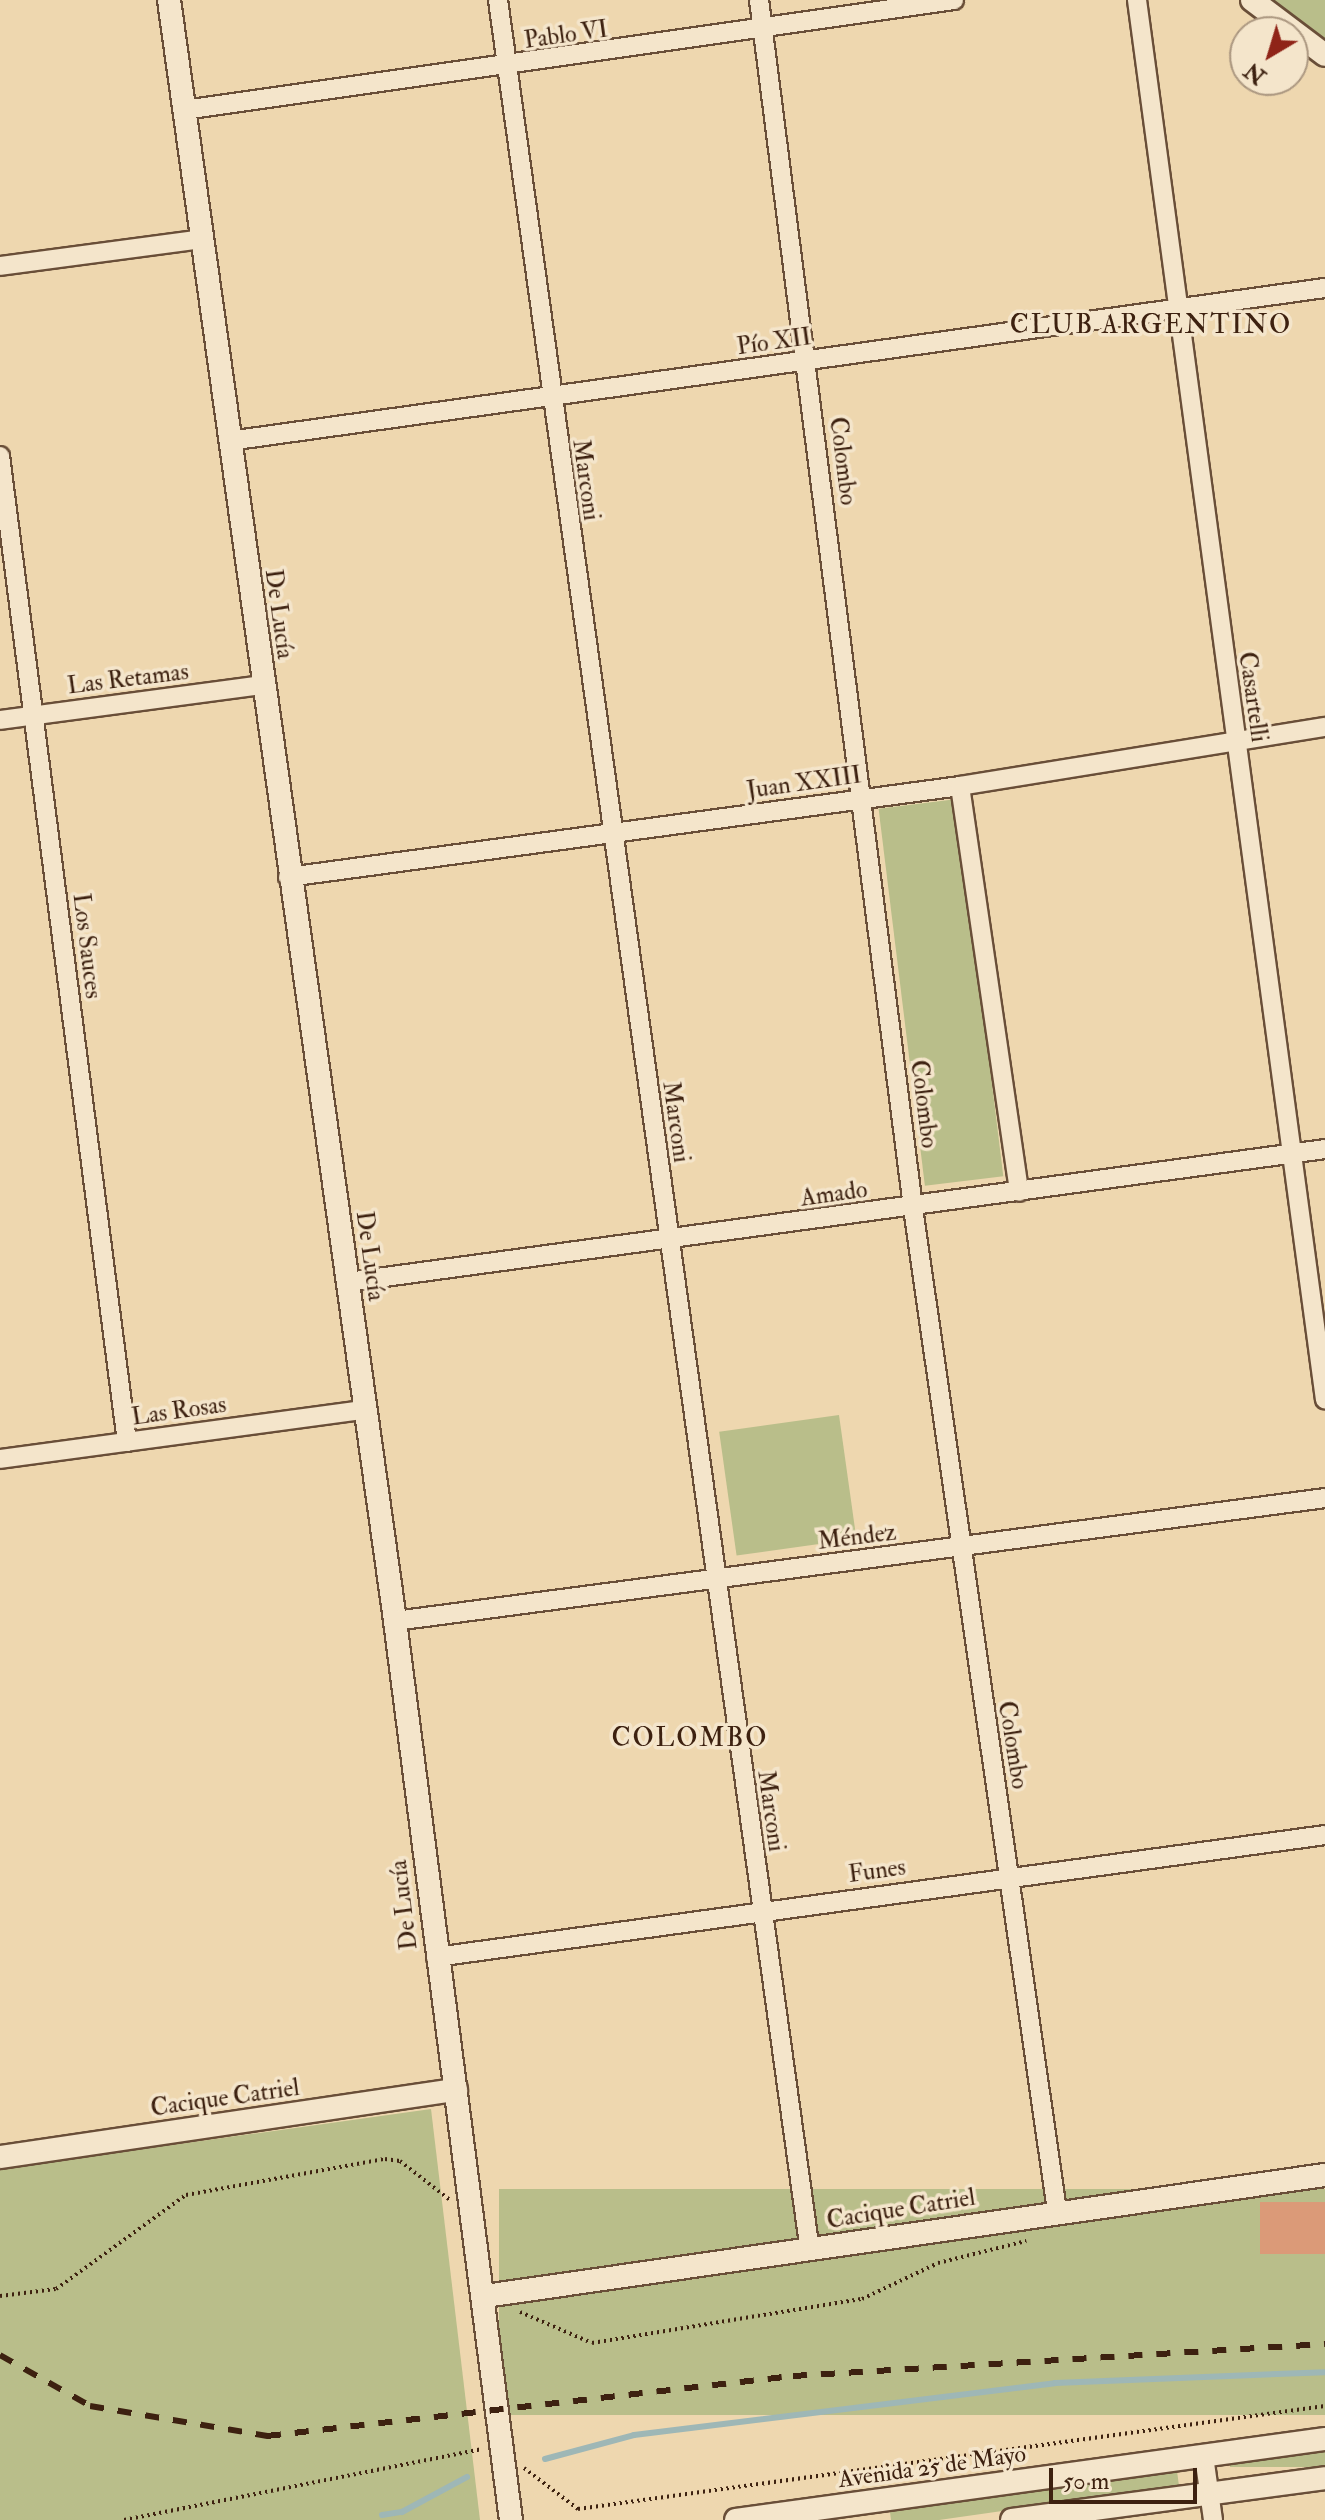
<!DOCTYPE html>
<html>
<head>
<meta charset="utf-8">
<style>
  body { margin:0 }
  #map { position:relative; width:1325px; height:2520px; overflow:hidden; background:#eed7af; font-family:"IM FELL Double Pica",serif }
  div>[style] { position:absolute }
  .green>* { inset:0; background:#b9be8a; transform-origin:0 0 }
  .stream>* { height:6px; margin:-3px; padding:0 3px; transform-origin:3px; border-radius:3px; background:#9eb7b6 }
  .building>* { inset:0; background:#db9a78; transform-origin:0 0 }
  .path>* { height:4px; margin-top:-2px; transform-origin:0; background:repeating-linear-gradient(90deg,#3d2110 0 2px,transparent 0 6px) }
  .roads { filter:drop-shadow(2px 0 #694e38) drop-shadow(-2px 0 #694e38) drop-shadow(0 2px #694e38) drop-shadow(0 -2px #694e38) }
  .minor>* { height:18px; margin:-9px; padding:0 9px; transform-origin:9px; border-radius:9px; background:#f4e5cb }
  .tertiary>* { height:22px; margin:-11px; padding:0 11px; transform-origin:11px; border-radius:11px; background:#f4e5cb }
  .rail>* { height:6px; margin-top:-3px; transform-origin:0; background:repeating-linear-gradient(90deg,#3d2110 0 14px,transparent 0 28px) }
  span { translate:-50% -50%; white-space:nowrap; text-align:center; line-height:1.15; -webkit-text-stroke:7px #f4e5cb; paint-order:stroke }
  .street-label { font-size:24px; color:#3d2110 }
  .neighbourhood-label { font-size:26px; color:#3d2110; letter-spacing:2px }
  .north { position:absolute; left:1229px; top:16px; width:80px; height:80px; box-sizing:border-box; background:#f4e5cb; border:2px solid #ab9780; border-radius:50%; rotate:218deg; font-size:22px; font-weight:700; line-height:32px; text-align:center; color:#3d2110 }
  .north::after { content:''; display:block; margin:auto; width:28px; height:36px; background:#8f2418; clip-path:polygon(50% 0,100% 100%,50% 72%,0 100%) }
  .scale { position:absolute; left:1049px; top:2468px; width:148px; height:36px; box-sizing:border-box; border:4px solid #3d2110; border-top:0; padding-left:10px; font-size:24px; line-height:28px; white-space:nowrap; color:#3d2110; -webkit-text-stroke:6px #f4e5cb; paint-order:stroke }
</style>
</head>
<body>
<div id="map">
  <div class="green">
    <i style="clip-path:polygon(1272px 0,1325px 0,1325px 39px,1284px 10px)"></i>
    <i style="left:957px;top:799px;width:380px;height:79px;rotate:83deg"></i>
    <i style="left:839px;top:1415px;width:125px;height:121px;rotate:82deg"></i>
    <i style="clip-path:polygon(431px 2109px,480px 2520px,0 2520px,0 2169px)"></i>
    <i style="left:1325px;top:2189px;width:226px;height:826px;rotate:90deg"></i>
    <i style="left:1325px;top:2451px;width:16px;height:95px;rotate:90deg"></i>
    <i style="clip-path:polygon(1177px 2471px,1179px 2486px,939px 2520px,891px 2520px,890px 2512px)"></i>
  </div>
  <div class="stream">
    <i style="left:545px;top:2459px;width:92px;rotate:-15.1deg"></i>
    <i style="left:634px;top:2435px;width:424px;rotate:-7deg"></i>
    <i style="left:1055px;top:2383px;width:270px;rotate:-2.3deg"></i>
    <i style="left:382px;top:2515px;width:20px;rotate:-9deg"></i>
    <i style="left:402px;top:2512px;width:74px;rotate:-28.3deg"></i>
  </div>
  <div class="building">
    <i style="left:1325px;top:2202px;width:52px;height:65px;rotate:90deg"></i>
  </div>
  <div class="path">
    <i style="left:0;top:2296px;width:56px;rotate:-7.1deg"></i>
    <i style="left:56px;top:2289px;width:160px;rotate:-35.9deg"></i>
    <i style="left:186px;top:2195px;width:202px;rotate:-10.3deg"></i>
    <i style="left:385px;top:2159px;width:15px;rotate:8deg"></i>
    <i style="left:400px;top:2161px;width:63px;rotate:38deg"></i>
    <i style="left:520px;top:2312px;width:78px;rotate:23.3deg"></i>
    <i style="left:592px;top:2343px;width:274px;rotate:-9.3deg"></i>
    <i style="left:862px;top:2299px;width:84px;rotate:-25.3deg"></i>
    <i style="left:938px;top:2263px;width:91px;rotate:-14deg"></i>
    <i style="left:524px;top:2468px;width:68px;rotate:37.2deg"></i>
    <i style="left:578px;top:2509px;width:754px;rotate:-7.85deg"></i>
    <i style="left:124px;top:2520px;width:364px;rotate:-11.2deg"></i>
  </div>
  <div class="roads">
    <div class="minor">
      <i style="left:498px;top:0;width:2272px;rotate:82.11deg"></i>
      <i style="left:759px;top:0;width:1218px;rotate:82.73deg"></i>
      <i style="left:913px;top:1208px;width:1013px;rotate:81.83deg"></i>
      <i style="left:1137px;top:0;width:1412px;rotate:82.35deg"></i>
      <i style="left:184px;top:110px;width:778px;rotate:-8.13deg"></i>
      <i style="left:0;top:266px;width:204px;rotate:-7.6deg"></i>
      <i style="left:229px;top:441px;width:1107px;rotate:-7.95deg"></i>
      <i style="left:0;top:456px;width:994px;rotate:82.66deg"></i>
      <i style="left:0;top:720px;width:264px;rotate:-7.6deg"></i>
      <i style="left:960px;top:786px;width:410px;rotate:81.7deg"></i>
      <i style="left:288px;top:877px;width:678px;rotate:-7.71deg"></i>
      <i style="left:960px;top:786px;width:370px;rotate:-9.2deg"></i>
      <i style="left:348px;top:1282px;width:986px;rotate:-7.75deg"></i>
      <i style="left:0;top:1459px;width:367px;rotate:-7.7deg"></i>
      <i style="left:395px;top:1621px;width:938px;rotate:-7.53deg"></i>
      <i style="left:436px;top:1957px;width:897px;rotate:-7.81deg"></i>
      <i style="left:1204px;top:2456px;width:65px;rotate:82deg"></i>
    </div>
    <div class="tertiary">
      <i style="left:169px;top:0;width:1637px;rotate:82.06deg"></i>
      <i style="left:395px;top:1621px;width:906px;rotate:82.65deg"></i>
      <i style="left:1252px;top:0;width:91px;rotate:37deg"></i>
      <i style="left:0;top:2157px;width:461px;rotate:-8.4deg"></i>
      <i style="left:485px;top:2296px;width:849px;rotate:-8.2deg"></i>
      <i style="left:736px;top:2520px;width:595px;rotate:-7.83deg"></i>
      <i style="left:1012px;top:2520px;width:316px;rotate:-7.6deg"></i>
    </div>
  </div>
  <div class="rail">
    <i style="left:0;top:2355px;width:103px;rotate:29.5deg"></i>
    <i style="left:90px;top:2406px;width:180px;rotate:9.6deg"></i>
    <i style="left:267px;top:2436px;width:529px;rotate:-6.51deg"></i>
    <i style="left:793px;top:2376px;width:533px;rotate:-3.44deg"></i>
  </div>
  <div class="street-label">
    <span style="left:566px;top:35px;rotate:-8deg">Pablo VI</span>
    <span style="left:774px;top:342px;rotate:-8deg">Pío XII</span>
    <span style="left:843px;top:461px;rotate:83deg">Colombo</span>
    <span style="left:586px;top:480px;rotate:82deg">Marconi</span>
    <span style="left:279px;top:614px;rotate:82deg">De Lucía</span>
    <span style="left:128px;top:679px;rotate:-7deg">Las Retamas</span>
    <span style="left:1253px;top:697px;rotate:82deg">Casartelli</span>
    <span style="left:804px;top:783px;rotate:-8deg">Juan XXIII</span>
    <span style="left:87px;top:946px;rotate:83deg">Los Sauces</span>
    <span style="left:924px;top:1104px;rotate:83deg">Colombo</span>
    <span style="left:676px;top:1122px;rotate:82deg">Marconi</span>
    <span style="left:834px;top:1194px;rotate:-8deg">Amado</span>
    <span style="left:370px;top:1256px;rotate:82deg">De Lucía</span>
    <span style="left:179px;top:1411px;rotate:-8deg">Las Rosas</span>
    <span style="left:857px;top:1537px;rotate:-7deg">Méndez</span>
    <span style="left:1013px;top:1745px;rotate:81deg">Colombo</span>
    <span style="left:771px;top:1811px;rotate:82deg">Marconi</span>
    <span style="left:877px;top:1871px;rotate:-8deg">Funes</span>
    <span style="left:404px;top:1905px;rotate:-97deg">De Lucía</span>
    <span style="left:225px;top:2098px;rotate:-8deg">Cacique Catriel</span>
    <span style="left:901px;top:2209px;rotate:-9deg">Cacique Catriel</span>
    <span style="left:932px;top:2467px;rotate:-8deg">Avenida 25 de Mayo</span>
  </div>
  <div class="neighbourhood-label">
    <span style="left:1151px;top:326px">CLUB ARGENTINO</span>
    <span style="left:690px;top:1739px">COLOMBO</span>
  </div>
  <div class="north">N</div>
  <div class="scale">50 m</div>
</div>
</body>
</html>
